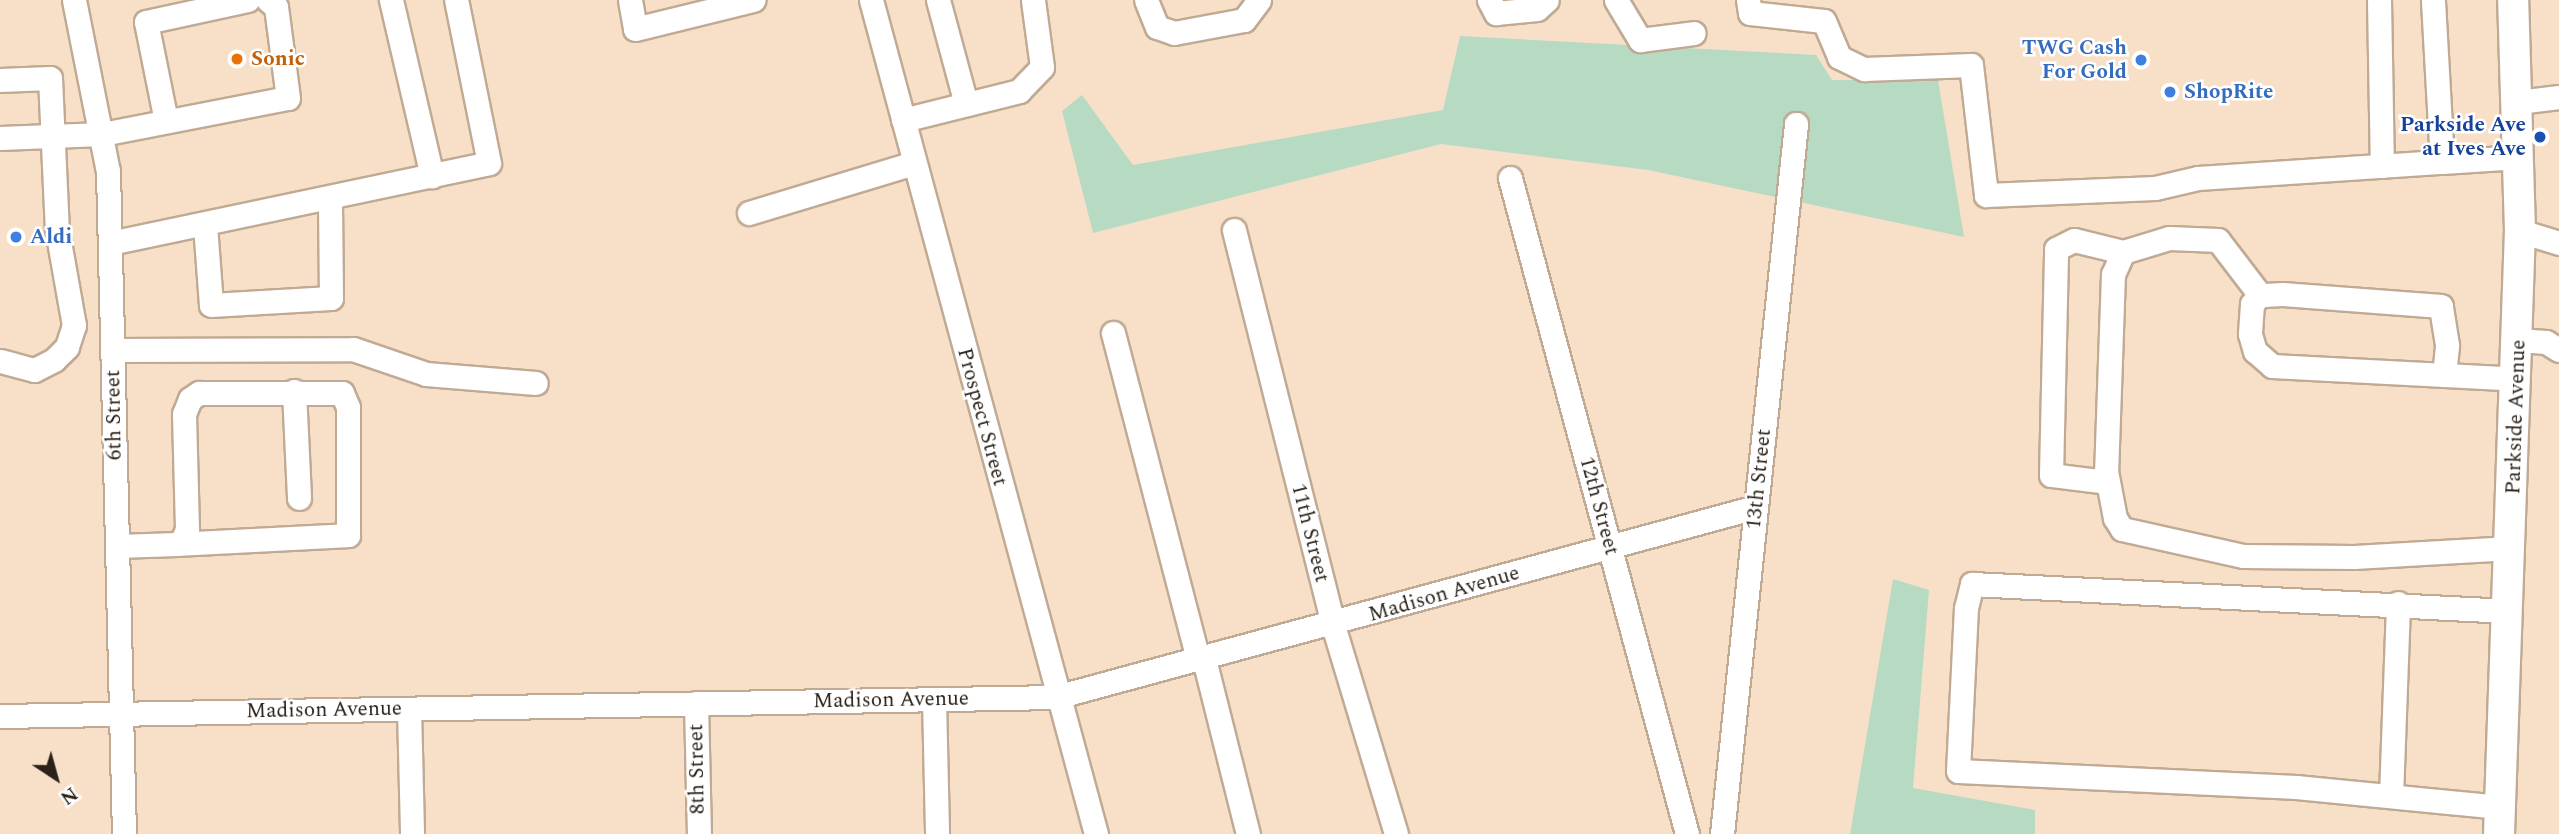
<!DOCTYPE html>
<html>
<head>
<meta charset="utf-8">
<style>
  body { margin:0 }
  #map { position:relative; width:2559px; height:834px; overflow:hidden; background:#f8e0c8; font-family:Spectral,serif }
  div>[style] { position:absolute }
  .green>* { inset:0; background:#b7dac3 }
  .roads { filter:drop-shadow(2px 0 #c1aa94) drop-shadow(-2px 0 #c1aa94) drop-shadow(0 2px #c1aa94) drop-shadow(0 -2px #c1aa94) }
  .minor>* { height:23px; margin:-11.5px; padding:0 11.5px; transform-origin:11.5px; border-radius:11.5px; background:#fff }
  .major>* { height:30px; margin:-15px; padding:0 15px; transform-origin:15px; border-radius:15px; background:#fff }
  .dots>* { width:19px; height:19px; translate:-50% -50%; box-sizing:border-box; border:4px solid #fff; border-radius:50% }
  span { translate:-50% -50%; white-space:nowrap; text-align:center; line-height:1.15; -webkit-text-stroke:5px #fff; paint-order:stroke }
  .shop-label { font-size:21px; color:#366cbe; font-weight:700 }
  .right { translate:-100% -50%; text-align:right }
  .left { translate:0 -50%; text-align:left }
  .food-label { font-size:21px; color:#c56008; font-weight:700 }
  .transit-label { font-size:21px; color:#164399; font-weight:700 }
  .street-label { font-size:21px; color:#2a2219 }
  .north { position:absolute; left:21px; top:743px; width:70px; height:70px; -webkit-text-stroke:5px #fff; paint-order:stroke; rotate:144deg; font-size:19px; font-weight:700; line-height:28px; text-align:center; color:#2a2219 }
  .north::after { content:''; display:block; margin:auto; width:24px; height:32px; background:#2a2219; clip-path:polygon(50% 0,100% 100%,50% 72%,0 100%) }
</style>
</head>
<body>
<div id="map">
  <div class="green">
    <i style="clip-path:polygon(1460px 36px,1816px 55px,1832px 80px,1938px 80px,1964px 237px,1648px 170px,1441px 144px,1093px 233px,1062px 111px,1082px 95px,1133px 165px,1443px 110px)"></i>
    <i style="clip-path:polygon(1893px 579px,1929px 590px,1913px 788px,2035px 810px,2035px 834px,1850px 834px)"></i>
  </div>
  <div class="roads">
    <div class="minor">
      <i style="left:74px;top:0;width:174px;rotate:78.8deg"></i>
      <i style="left:108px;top:171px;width:663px;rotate:88.62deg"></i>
      <i style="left:391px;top:0;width:181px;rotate:76.9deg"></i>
      <i style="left:630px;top:0;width:29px;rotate:80deg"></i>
      <i style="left:635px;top:29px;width:122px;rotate:-13.8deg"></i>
      <i style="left:871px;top:0;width:864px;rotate:74.9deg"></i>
      <i style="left:938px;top:0;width:108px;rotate:74.9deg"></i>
      <i style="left:1146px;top:0;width:29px;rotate:68deg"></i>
      <i style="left:1157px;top:27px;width:18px;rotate:19deg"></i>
      <i style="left:1174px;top:33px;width:71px;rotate:-10.5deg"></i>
      <i style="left:1244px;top:20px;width:25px;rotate:-53deg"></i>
      <i style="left:1489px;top:0;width:15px;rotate:62deg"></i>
      <i style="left:1496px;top:13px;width:41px;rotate:-5.6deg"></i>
      <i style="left:1537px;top:9px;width:13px;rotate:-42deg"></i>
      <i style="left:1616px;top:0;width:47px;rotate:59deg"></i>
      <i style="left:1640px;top:40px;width:54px;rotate:-7.4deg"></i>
      <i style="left:1748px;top:0;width:13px;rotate:81deg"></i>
      <i style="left:1750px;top:13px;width:74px;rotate:6.2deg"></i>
      <i style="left:1824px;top:21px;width:39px;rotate:67deg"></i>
      <i style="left:1839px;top:57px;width:28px;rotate:26deg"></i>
      <i style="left:1864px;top:69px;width:107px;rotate:-2.1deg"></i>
      <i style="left:1971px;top:65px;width:131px;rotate:83.4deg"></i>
      <i style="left:1986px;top:195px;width:169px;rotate:-2.4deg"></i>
      <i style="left:2155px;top:188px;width:44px;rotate:-13.1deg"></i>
      <i style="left:2198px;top:178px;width:245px;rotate:-3.8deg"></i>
      <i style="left:2442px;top:162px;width:162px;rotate:-93.2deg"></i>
      <i style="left:2379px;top:0;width:166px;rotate:89deg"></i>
      <i style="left:0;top:80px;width:50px;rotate:-2.3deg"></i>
      <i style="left:50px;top:78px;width:152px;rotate:87.4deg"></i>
      <i style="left:57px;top:230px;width:97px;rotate:79.9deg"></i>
      <i style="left:74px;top:325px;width:23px;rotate:108deg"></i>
      <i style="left:67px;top:347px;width:18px;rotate:135deg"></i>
      <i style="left:54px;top:360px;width:22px;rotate:153deg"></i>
      <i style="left:34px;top:370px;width:35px;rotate:-165deg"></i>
      <i style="left:2518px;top:102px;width:41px;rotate:-7deg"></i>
      <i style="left:903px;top:120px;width:120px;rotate:-14deg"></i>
      <i style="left:1019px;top:91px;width:33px;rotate:-46deg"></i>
      <i style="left:1042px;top:67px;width:68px;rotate:-97.7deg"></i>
      <i style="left:166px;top:121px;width:101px;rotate:-101.4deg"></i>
      <i style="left:146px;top:22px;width:104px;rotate:-12.2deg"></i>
      <i style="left:0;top:138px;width:102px;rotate:-2.2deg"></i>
      <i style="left:102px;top:134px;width:189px;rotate:-11deg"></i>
      <i style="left:288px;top:98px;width:92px;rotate:-97.5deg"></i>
      <i style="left:276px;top:7px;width:11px;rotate:-139deg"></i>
      <i style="left:2442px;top:162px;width:77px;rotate:-3.7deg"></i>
      <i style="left:1510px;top:178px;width:679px;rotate:74.9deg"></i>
      <i style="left:749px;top:213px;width:172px;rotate:-16.9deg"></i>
      <i style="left:205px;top:225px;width:80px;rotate:85.7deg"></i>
      <i style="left:211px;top:305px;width:120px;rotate:-3.3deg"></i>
      <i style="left:331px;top:298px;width:100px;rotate:-90.6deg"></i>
      <i style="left:1234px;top:230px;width:407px;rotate:75.9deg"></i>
      <i style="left:1333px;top:625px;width:218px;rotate:73.2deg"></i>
      <i style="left:2520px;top:231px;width:41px;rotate:17.1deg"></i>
      <i style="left:110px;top:243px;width:387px;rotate:-11.9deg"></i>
      <i style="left:489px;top:163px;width:166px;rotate:-101.4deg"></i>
      <i style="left:2260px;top:295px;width:69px;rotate:-127.4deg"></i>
      <i style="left:2218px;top:240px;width:49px;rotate:-177.7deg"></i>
      <i style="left:2169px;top:238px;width:48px;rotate:163.1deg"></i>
      <i style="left:2123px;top:252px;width:24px;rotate:114deg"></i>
      <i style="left:2113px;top:274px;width:197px;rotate:92deg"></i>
      <i style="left:2106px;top:471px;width:48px;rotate:79.2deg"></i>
      <i style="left:2115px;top:518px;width:13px;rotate:58deg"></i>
      <i style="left:2122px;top:529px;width:124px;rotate:12.6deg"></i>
      <i style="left:2243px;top:556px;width:111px;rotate:0.5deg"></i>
      <i style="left:2354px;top:557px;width:157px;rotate:-3.3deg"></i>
      <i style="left:1113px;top:333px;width:338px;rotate:75.4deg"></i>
      <i style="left:2518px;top:340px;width:28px;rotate:4deg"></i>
      <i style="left:2546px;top:342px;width:15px;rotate:32deg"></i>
      <i style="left:112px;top:350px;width:241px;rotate:-0.2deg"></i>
      <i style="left:353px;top:349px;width:77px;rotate:18.9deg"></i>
      <i style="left:426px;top:374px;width:110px;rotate:4.7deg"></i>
      <i style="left:2444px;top:375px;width:30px;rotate:-84deg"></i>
      <i style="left:2447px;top:345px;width:39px;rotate:-99deg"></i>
      <i style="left:2441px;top:306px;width:159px;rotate:-175.7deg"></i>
      <i style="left:2282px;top:294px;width:22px;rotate:177deg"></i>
      <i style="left:2260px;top:295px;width:12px;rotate:132deg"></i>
      <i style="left:2252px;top:304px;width:30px;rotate:94deg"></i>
      <i style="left:2250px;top:334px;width:18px;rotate:74deg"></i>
      <i style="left:2255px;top:351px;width:23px;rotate:41deg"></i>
      <i style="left:2272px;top:366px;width:245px;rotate:3deg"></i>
      <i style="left:294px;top:391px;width:107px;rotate:87.3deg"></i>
      <i style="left:2107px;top:482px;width:56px;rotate:-172.9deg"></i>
      <i style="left:2051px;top:475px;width:226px;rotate:-88.7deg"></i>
      <i style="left:2056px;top:249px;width:20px;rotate:-27deg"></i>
      <i style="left:2074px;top:240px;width:50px;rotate:13.8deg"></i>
      <i style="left:117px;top:546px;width:60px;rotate:-1.9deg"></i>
      <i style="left:177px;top:544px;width:8px;rotate:-40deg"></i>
      <i style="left:183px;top:539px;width:11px;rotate:-68deg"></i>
      <i style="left:187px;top:529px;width:115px;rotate:-91.5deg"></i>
      <i style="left:184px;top:414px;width:16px;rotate:-68deg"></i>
      <i style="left:190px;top:399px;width:11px;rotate:-34deg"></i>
      <i style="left:199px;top:393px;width:143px"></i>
      <i style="left:342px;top:393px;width:15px;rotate:67deg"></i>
      <i style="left:348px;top:407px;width:128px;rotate:90deg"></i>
      <i style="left:348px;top:535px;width:171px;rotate:177deg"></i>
      <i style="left:1204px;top:659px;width:180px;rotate:75.9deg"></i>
      <i style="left:934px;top:699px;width:135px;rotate:88.7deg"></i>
      <i style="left:696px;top:703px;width:131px;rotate:88.7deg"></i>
      <i style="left:409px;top:709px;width:125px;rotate:88.6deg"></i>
      <i style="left:0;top:716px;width:1056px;rotate:-1.03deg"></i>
      <i style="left:1056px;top:697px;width:725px;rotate:-15.19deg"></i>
      <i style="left:2391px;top:796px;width:193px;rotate:-87.9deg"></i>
      <i style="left:2500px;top:807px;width:205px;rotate:-174.4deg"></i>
      <i style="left:2296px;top:787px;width:338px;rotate:-177.3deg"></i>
      <i style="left:1958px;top:771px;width:163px;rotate:-87.2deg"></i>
      <i style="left:1966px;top:608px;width:25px;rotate:-76deg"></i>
      <i style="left:1972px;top:584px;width:537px;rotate:2.88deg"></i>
      <i style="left:1722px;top:834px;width:714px;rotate:-84.05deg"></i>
    </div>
    <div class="major">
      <i style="left:2499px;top:834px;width:603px;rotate:-88.01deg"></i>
      <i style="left:2520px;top:231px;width:231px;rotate:-91.7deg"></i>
    </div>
  </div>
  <div class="dots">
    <i style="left:237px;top:59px;background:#e8710a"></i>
    <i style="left:2141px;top:60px;background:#3f7fe0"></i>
    <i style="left:2170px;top:92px;background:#3f7fe0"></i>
    <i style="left:2540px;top:137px;background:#1a4fb4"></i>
    <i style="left:16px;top:237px;background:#3f7fe0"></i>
  </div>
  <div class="shop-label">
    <span class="right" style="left:2127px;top:60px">TWG Cash<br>For Gold</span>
    <span class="left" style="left:2184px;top:92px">ShopRite</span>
    <span class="left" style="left:30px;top:237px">Aldi</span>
  </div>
  <div class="food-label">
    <span class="left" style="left:251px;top:59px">Sonic</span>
  </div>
  <div class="transit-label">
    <span class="right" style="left:2526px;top:137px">Parkside Ave<br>at Ives Ave</span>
  </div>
  <div class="street-label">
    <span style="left:114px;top:415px;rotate:-91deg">6th Street</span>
    <span style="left:982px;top:417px;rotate:75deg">Prospect Street</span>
    <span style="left:2516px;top:417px;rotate:-88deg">Parkside Avenue</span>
    <span style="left:1759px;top:479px;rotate:-84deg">13th Street</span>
    <span style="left:1599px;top:506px;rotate:75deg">12th Street</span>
    <span style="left:1310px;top:533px;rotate:76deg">11th Street</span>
    <span style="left:1444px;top:594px;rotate:-16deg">Madison Avenue</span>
    <span style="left:891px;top:700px;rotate:-1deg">Madison Avenue</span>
    <span style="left:324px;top:710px;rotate:-1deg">Madison Avenue</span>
    <span style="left:697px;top:769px;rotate:-91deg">8th Street</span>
  </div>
  <div class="north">N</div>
</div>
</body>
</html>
